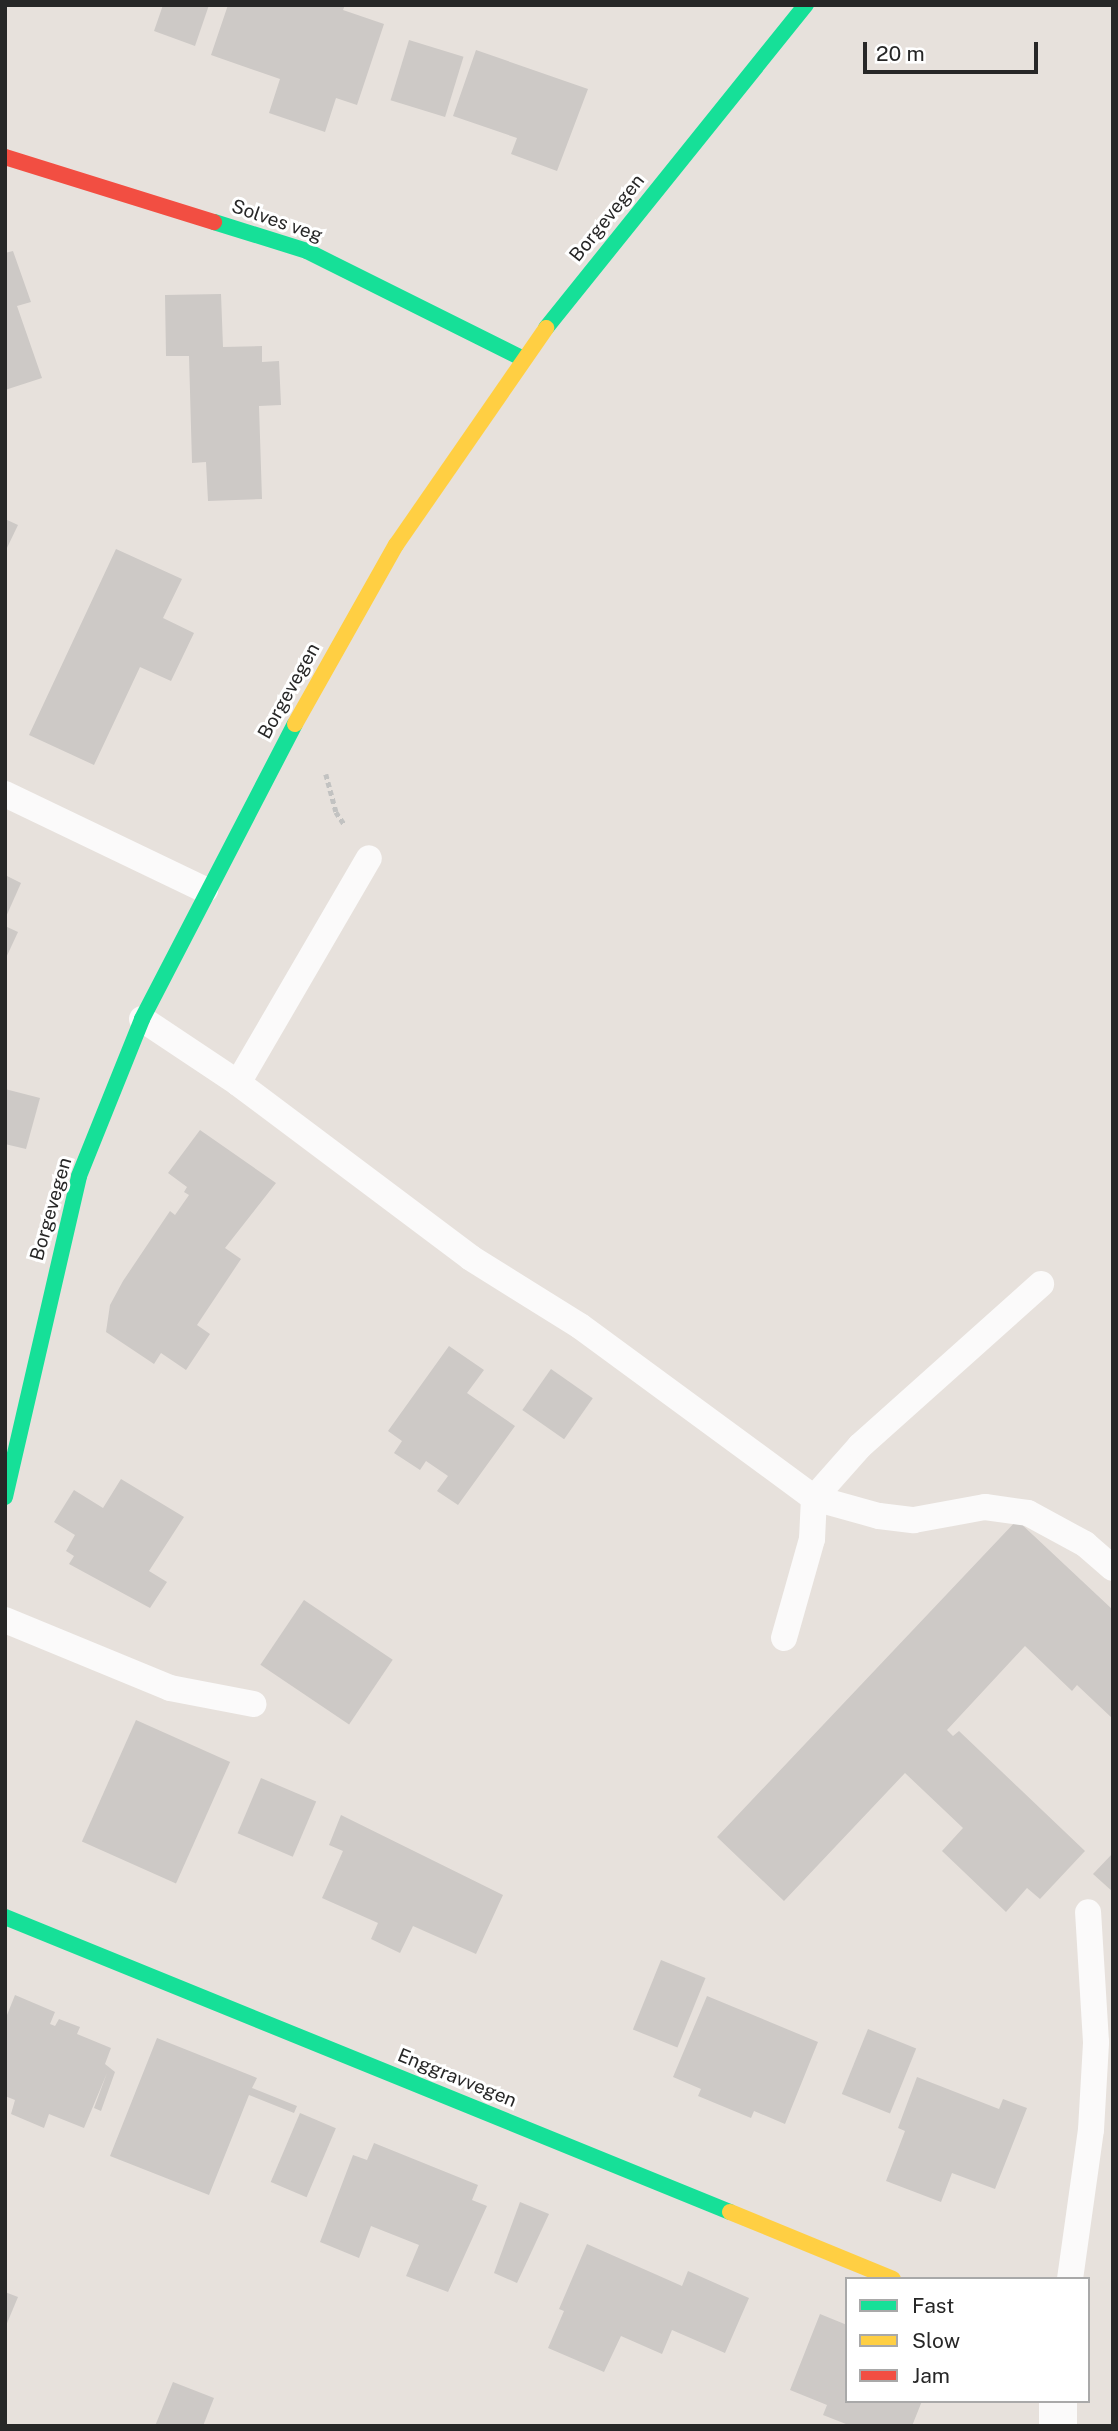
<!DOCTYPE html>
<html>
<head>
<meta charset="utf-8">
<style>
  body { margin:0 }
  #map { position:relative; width:1118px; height:2431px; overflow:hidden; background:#e7e1dc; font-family:"Public Sans",sans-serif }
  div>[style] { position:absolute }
  .building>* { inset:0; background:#cdc9c6; transform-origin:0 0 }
  .path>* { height:4.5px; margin-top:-2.25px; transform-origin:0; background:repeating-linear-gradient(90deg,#c2c2c1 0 5px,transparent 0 8.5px) }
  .lane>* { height:26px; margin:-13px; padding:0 13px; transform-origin:13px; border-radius:13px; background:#fbfafa }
  .street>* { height:38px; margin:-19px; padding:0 19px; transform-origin:19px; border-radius:19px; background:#fbfafa }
  .fast>* { height:16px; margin:-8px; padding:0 8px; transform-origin:8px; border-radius:8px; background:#16e098 }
  .slow>* { height:16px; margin:-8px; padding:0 8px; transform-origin:8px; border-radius:8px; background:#ffcf43 }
  .jam>* { height:16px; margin:-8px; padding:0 8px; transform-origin:8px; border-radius:8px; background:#f24e42 }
  span { translate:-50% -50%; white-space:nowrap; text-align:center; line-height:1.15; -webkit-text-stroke:6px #fff; paint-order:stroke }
  .street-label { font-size:19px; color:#272727 }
  .frame { position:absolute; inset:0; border:7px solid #272727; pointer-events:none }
  .legend { position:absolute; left:845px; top:2277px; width:245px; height:126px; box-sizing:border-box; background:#fff; border:2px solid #a9a9a9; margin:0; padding:9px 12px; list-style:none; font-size:21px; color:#272727 }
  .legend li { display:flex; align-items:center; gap:14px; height:35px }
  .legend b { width:35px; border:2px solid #a9a9a9 }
  .scale { position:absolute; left:863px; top:42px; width:175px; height:32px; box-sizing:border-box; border:4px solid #272727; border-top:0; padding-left:9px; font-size:21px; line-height:24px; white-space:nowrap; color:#272727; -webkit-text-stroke:5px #fff; paint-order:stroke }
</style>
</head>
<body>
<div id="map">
  <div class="building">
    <i style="clip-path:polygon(163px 5px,209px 5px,195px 46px,154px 31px)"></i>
    <i style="clip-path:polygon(228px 5px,345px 5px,343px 10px,384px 24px,357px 105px,336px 98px,325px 132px,269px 113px,280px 79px,211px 55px)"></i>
    <i style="left:409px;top:40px;width:57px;height:63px;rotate:17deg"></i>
    <i style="clip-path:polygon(476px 50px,588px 89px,557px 171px,511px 154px,517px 138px,453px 116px)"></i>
    <i style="clip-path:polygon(13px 251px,31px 302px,17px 306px,42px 378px,5px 390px,5px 253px)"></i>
    <i style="clip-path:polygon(221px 294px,223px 347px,262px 346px,262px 362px,279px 361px,281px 405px,259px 406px,262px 499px,208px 501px,206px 462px,192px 463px,189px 356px,166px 356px,165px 295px)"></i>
    <i style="clip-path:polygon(5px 519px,18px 525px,5px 552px)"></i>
    <i style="clip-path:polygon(116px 549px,182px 579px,163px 618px,194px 633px,171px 681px,140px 667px,94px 765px,29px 735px)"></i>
    <i style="clip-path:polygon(5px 875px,21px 883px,5px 919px)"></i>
    <i style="clip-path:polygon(5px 926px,18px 932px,5px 960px)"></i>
    <i style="clip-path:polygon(5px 1089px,40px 1098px,26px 1149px,5px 1144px)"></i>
    <i style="clip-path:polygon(200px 1130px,276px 1183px,225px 1248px,241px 1259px,197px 1325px,210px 1334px,186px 1370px,161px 1353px,154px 1364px,106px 1332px,110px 1305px,123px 1281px,170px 1211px,175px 1215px,189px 1195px,184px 1192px,187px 1187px,168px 1173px)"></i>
    <i style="clip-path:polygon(449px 1346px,484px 1370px,467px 1393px,515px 1426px,458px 1505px,437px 1491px,448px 1476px,426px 1461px,420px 1470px,394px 1453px,402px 1441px,388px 1431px)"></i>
    <i style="left:551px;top:1369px;width:51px;height:50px;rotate:35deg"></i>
    <i style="clip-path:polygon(121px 1479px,184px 1517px,149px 1571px,167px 1582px,150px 1608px,69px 1564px,74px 1556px,66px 1551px,75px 1535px,54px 1522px,74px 1490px,103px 1508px)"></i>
    <i style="clip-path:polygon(1017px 1520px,1113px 1610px,1113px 1719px,1077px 1685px,1072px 1691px,1025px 1646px,947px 1730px,953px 1736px,959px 1731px,1085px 1851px,1040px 1899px,1027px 1888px,1006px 1912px,942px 1851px,963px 1828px,905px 1773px,784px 1901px,717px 1837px)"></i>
    <i style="left:304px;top:1600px;width:107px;height:78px;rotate:34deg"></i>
    <i style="left:136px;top:1720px;width:103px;height:133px;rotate:24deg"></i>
    <i style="left:261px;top:1778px;width:60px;height:60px;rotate:23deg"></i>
    <i style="clip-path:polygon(341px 1815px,503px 1895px,476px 1954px,413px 1926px,400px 1953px,371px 1939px,378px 1923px,322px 1898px,343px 1851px,329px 1845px)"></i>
    <i style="clip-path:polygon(1113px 1853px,1113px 1892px,1093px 1874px)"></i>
    <i style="left:661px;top:1960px;width:48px;height:75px;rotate:22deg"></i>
    <i style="clip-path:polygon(15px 1995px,55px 2012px,50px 2024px,55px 2026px,59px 2019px,80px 2027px,77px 2034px,111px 2048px,105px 2064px,115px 2072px,101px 2111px,94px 2108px,107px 2073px,84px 2128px,49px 2114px,44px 2128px,11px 2114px,15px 2100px,5px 2096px,5px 2020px)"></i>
    <i style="clip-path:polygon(707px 1996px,818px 2042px,785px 2124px,754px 2111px,751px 2118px,698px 2096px,701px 2089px,673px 2077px)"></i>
    <i style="left:868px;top:2029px;width:52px;height:70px;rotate:22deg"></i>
    <i style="clip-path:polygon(157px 2038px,257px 2078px,252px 2088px,297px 2106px,294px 2113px,249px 2095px,209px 2195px,110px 2156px)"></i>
    <i style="clip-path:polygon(917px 2077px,999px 2109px,1003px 2099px,1027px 2108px,995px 2189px,952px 2173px,941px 2202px,886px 2181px,905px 2131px,898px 2128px)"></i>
    <i style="left:300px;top:2113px;width:39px;height:75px;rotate:23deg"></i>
    <i style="clip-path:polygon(374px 2143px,478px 2185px,472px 2200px,487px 2206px,448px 2292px,406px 2276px,419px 2245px,371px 2226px,359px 2258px,320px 2242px,353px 2155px,367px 2160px)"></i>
    <i style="clip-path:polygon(520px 2202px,549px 2214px,517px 2283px,494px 2273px)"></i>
    <i style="clip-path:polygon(587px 2244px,682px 2286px,688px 2271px,749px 2298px,725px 2353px,672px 2330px,662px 2354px,621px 2336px,604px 2372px,548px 2348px,564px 2311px,559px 2309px)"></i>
    <i style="clip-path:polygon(5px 2292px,18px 2297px,5px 2328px)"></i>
    <i style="clip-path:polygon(820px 2314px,847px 2325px,847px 2401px,922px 2401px,912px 2426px,851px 2426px,823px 2415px,827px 2405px,790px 2390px)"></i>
    <i style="clip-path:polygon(173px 2382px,214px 2398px,203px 2426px,155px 2426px)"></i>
  </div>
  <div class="path">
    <i style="left:326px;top:774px;width:39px;rotate:75deg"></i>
    <i style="left:336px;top:812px;width:14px;rotate:56deg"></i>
  </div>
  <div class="lane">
    <i style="left:5px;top:794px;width:222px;rotate:25.6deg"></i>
    <i style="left:142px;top:1019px;width:115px;rotate:33.7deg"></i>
    <i style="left:238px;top:1083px;width:291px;rotate:36.9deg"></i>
    <i style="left:471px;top:1258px;width:128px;rotate:32deg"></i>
    <i style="left:580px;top:1326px;width:290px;rotate:36.3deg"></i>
    <i style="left:814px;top:1498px;width:67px;rotate:15.5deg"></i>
    <i style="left:879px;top:1516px;width:35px;rotate:7deg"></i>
    <i style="left:914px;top:1520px;width:72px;rotate:-10.4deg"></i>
    <i style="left:985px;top:1507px;width:43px;rotate:7.9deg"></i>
    <i style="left:1028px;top:1513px;width:65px;rotate:28.5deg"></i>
    <i style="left:1085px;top:1544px;width:37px;rotate:41deg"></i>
    <i style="left:238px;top:1083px;width:260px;rotate:-59.8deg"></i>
    <i style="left:5px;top:1620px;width:178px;rotate:22.4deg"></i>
    <i style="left:170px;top:1688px;width:85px;rotate:10.9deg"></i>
    <i style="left:784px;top:1638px;width:103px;rotate:-74.2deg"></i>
    <i style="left:812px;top:1539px;width:41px;rotate:-87.2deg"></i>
    <i style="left:814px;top:1498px;width:69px;rotate:-48.5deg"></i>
    <i style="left:860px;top:1446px;width:243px;rotate:-41.8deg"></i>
    <i style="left:1070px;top:2279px;width:150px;rotate:-82deg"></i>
    <i style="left:1091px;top:2130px;width:88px;rotate:-86.7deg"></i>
    <i style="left:1096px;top:2042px;width:130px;rotate:-93.5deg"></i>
  </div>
  <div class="street">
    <i style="left:1058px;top:2401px;width:25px;rotate:90deg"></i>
  </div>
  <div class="fast">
    <i style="left:214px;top:222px;width:97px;rotate:17.3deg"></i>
    <i style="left:307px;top:251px;width:240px;rotate:26.5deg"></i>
    <i style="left:546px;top:328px;width:415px;rotate:-51.2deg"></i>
    <i style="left:5px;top:1497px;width:329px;rotate:-77deg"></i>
    <i style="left:79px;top:1176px;width:169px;rotate:-68.1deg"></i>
    <i style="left:142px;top:1019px;width:332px;rotate:-62.6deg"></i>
    <i style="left:5px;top:1917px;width:783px;rotate:22.14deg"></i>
  </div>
  <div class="slow">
    <i style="left:295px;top:724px;width:206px;rotate:-60.6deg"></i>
    <i style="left:396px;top:545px;width:264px;rotate:-55.3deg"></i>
    <i style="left:730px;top:2212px;width:176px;rotate:22.3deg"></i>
  </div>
  <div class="jam">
    <i style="left:5px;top:157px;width:219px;rotate:17.3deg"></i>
  </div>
  <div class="street-label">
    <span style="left:607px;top:218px;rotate:-51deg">Borgevegen</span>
    <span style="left:277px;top:221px;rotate:19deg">Solves veg</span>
    <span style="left:289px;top:691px;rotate:-61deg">Borgevegen</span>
    <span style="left:51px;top:1209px;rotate:-74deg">Borgevegen</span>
    <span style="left:457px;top:2078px;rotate:22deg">Enggravvegen</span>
  </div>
  <div class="frame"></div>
  <ul class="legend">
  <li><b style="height:9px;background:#16e098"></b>Fast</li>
  <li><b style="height:9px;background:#ffcf43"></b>Slow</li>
  <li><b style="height:9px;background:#f24e42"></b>Jam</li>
  </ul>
  <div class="scale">20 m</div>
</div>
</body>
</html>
